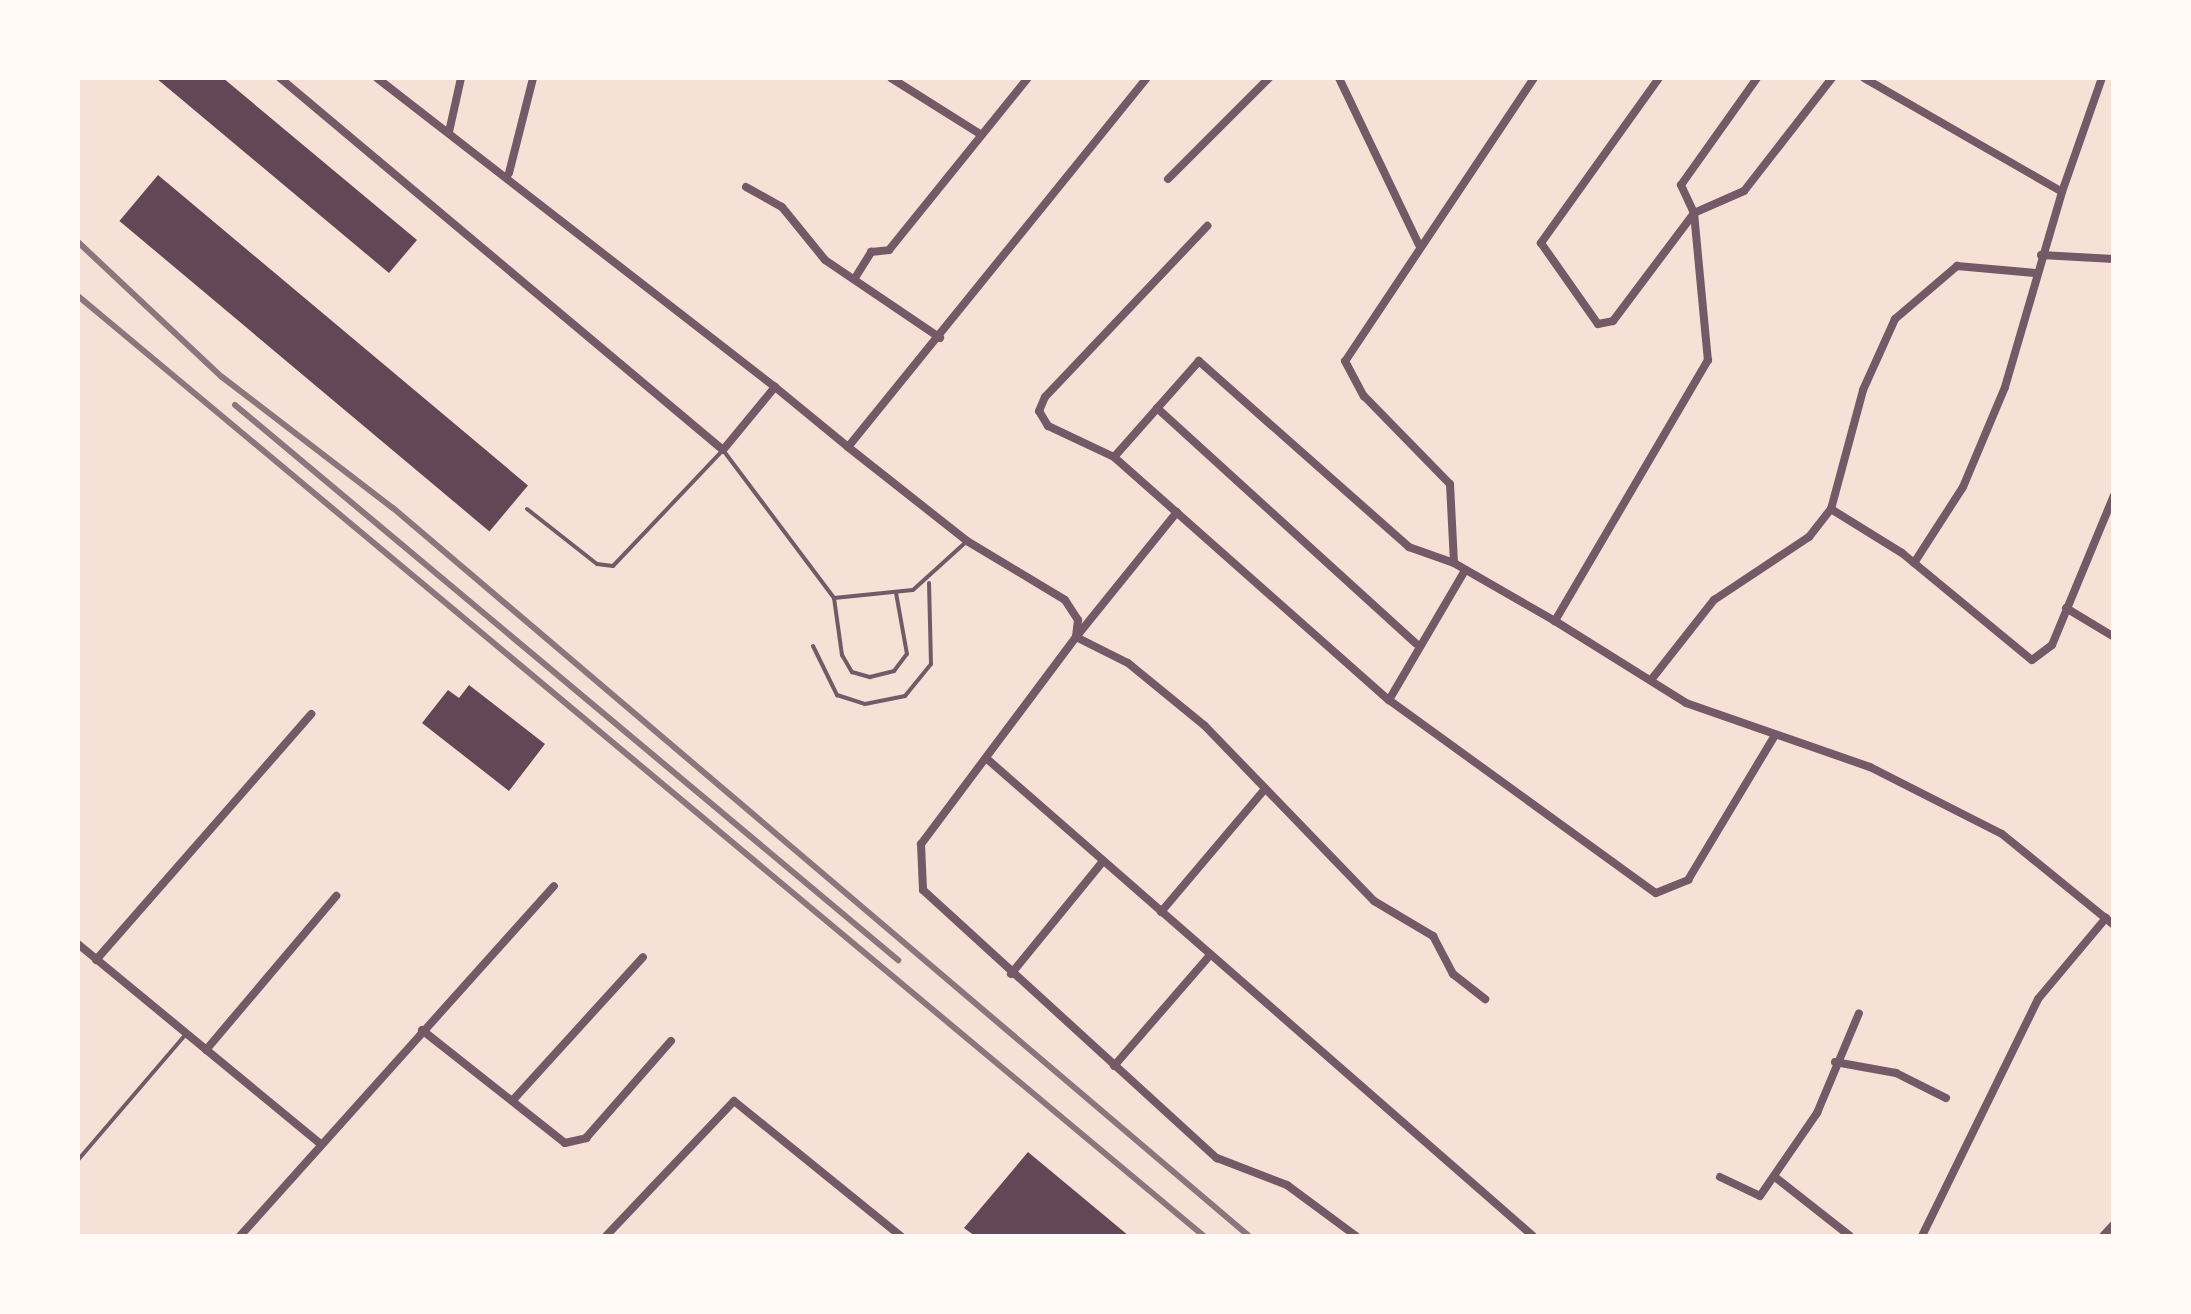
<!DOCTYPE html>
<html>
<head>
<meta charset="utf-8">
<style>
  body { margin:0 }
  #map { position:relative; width:2191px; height:1314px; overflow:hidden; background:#f7e1d7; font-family:Karla,sans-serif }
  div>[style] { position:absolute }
  .building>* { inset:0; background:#644757; transform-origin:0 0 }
  .service>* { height:4px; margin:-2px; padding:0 2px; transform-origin:2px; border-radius:2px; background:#755966 }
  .minor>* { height:8px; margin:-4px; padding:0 4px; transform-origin:4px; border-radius:4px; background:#755966 }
  .rail>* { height:6px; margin:-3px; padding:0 3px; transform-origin:3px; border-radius:3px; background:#8f747c }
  span { translate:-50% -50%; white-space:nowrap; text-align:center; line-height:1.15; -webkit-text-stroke:9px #fffaf5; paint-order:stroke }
  .frame { position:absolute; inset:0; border:80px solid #fffaf5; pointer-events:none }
</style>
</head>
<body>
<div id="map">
  <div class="building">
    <i style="clip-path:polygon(156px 78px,223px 78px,417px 240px,389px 273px)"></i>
    <i style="left:158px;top:175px;width:483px;height:60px;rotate:40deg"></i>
    <i style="clip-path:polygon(469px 685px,545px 744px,509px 791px,422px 723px,448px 690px,459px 698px)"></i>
    <i style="clip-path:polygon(1028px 1152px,1129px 1236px,975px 1236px,964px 1228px)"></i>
  </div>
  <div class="service">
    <i style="left:527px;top:509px;width:89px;rotate:38.2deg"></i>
    <i style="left:597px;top:564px;width:16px;rotate:7deg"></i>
    <i style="left:613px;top:566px;width:160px;rotate:-46.5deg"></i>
    <i style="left:723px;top:450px;width:185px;rotate:53.1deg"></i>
    <i style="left:834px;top:598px;width:79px;rotate:-5.8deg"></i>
    <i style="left:913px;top:590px;width:73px;rotate:-42.2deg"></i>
    <i style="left:834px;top:598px;width:58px;rotate:82deg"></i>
    <i style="left:842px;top:655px;width:20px;rotate:60deg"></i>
    <i style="left:852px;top:672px;width:19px;rotate:16deg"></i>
    <i style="left:870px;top:677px;width:25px;rotate:-14deg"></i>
    <i style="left:894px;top:671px;width:21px;rotate:-53deg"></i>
    <i style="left:907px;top:654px;width:62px;rotate:-100.2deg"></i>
    <i style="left:813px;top:646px;width:55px;rotate:63.9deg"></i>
    <i style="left:837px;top:695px;width:29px;rotate:18deg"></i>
    <i style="left:865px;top:704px;width:41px;rotate:-11.3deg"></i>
    <i style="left:905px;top:696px;width:41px;rotate:-50.9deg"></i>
    <i style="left:931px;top:664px;width:81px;rotate:-91.4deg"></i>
    <i style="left:78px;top:1160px;width:166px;rotate:-49.4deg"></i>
  </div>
  <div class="minor">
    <i style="left:280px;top:78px;width:578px;rotate:40.02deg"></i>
    <i style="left:723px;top:450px;width:82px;rotate:-50.5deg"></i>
    <i style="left:775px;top:387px;width:94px;rotate:39.4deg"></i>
    <i style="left:848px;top:447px;width:475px;rotate:-51deg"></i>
    <i style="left:377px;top:78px;width:504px;rotate:37.83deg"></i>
    <i style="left:891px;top:78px;width:105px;rotate:32.2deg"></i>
    <i style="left:1339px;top:78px;width:185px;rotate:64.4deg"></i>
    <i style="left:1534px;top:78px;width:340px;rotate:123.7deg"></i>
    <i style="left:1345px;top:361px;width:40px;rotate:62deg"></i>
    <i style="left:1364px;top:396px;width:123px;rotate:45.7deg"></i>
    <i style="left:1450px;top:484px;width:79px;rotate:87.1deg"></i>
    <i style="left:1454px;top:563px;width:116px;rotate:29.9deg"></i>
    <i style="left:1659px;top:78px;width:203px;rotate:125.6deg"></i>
    <i style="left:1541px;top:243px;width:99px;rotate:54.9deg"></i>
    <i style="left:1598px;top:324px;width:15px;rotate:-11deg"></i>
    <i style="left:1613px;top:321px;width:135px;rotate:-53.1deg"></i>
    <i style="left:1694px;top:213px;width:31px;rotate:-115deg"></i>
    <i style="left:1681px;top:185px;width:131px;rotate:-54.6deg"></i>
    <i style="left:1832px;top:78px;width:143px;rotate:127.9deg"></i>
    <i style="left:1744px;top:191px;width:55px;rotate:156.3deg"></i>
    <i style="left:1694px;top:213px;width:148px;rotate:84.6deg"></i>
    <i style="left:1708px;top:360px;width:303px;rotate:120.4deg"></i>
    <i style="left:1555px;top:621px;width:155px;rotate:32deg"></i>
    <i style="left:1686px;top:703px;width:195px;rotate:19.2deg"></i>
    <i style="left:1870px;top:767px;width:148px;rotate:26.9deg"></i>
    <i style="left:2002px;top:834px;width:144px;rotate:39.1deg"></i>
    <i style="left:1864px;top:78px;width:228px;rotate:29.9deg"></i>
    <i style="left:2062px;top:192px;width:121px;rotate:-70.7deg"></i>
    <i style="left:449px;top:132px;width:55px;rotate:-77.5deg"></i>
    <i style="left:509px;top:173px;width:98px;rotate:-75.8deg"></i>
    <i style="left:1168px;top:179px;width:143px;rotate:-45deg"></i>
    <i style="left:746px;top:187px;width:41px;rotate:29.1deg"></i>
    <i style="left:782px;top:207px;width:68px;rotate:50.9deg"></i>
    <i style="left:825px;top:260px;width:139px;rotate:34.1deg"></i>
    <i style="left:2041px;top:255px;width:73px;rotate:3.1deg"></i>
    <i style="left:855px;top:278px;width:31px;rotate:-58deg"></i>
    <i style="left:871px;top:252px;width:18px;rotate:-6deg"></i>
    <i style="left:889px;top:250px;width:221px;rotate:-51.1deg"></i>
    <i style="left:1157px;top:408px;width:350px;rotate:42.3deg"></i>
    <i style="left:848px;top:447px;width:152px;rotate:38.3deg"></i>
    <i style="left:967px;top:541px;width:114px;rotate:31deg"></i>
    <i style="left:1065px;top:600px;width:24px;rotate:57deg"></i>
    <i style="left:1078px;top:620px;width:17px;rotate:97deg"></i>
    <i style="left:1076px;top:637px;width:259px;rotate:126.8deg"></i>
    <i style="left:921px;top:844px;width:46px;rotate:87.5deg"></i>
    <i style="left:923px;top:890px;width:398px;rotate:42.4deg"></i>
    <i style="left:1217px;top:1158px;width:75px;rotate:21.1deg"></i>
    <i style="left:1287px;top:1185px;width:86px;rotate:36.5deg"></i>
    <i style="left:1114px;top:457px;width:73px;rotate:-154.8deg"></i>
    <i style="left:1048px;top:426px;width:17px;rotate:-121deg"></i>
    <i style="left:1039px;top:411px;width:15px;rotate:-67deg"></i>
    <i style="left:1045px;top:397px;width:236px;rotate:-46.5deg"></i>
    <i style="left:1831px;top:509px;width:84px;rotate:31.8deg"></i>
    <i style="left:1902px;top:553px;width:168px;rotate:39.5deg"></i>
    <i style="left:2032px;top:660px;width:25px;rotate:-37deg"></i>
    <i style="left:2052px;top:645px;width:162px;rotate:-67.5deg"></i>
    <i style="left:1177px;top:512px;width:161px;rotate:128.9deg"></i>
    <i style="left:1076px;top:637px;width:58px;rotate:26.6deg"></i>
    <i style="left:1128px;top:663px;width:99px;rotate:39.3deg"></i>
    <i style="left:1205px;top:726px;width:243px;rotate:46deg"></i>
    <i style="left:1374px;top:901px;width:69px;rotate:30.7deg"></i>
    <i style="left:1433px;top:936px;width:43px;rotate:62.2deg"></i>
    <i style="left:1453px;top:974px;width:41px;rotate:38deg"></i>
    <i style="left:1454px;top:563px;width:48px;rotate:-160.4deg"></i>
    <i style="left:1409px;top:547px;width:281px;rotate:-138.5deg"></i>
    <i style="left:1199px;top:361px;width:128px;rotate:131.5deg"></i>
    <i style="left:1114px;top:457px;width:367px;rotate:41.5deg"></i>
    <i style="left:1389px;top:700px;width:148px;rotate:-59.6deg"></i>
    <i style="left:1914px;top:563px;width:90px;rotate:-57.2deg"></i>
    <i style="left:1963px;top:487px;width:108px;rotate:-67.2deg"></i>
    <i style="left:2005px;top:387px;width:203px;rotate:-73.7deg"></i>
    <i style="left:2066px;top:608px;width:56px;rotate:31.1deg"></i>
    <i style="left:1651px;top:680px;width:102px;rotate:-51.8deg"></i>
    <i style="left:1714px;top:600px;width:114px;rotate:-33.6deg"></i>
    <i style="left:1809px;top:537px;width:36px;rotate:-52deg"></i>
    <i style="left:1831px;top:509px;width:123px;rotate:-74.9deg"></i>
    <i style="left:1863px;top:390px;width:78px;rotate:-65.7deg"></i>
    <i style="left:1895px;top:319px;width:82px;rotate:-40.5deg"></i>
    <i style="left:1957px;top:266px;width:78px;rotate:5.1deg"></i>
    <i style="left:1389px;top:700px;width:329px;rotate:35.9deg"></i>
    <i style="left:1656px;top:893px;width:35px;rotate:-22deg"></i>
    <i style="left:1688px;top:880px;width:169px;rotate:-59deg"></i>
    <i style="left:986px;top:758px;width:726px;rotate:41.15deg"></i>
    <i style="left:1161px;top:912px;width:161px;rotate:-49.8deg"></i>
    <i style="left:78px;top:944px;width:313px;rotate:39.5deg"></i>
    <i style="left:96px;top:960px;width:327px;rotate:-48.8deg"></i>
    <i style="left:1011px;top:974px;width:146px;rotate:-50.8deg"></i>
    <i style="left:422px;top:1030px;width:182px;rotate:38.3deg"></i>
    <i style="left:565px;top:1143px;width:22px;rotate:-13deg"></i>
    <i style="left:586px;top:1138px;width:129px;rotate:-48.8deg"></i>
    <i style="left:206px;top:1050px;width:202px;rotate:-49.8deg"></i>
    <i style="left:1835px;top:1062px;width:62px;rotate:10.2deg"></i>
    <i style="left:1896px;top:1073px;width:56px;rotate:26.6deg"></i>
    <i style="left:1114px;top:1066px;width:147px;rotate:-49.1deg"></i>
    <i style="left:513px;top:1100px;width:193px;rotate:-47.7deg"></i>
    <i style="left:1720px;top:1177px;width:44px;rotate:25.4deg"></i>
    <i style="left:1760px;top:1196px;width:101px;rotate:-55.5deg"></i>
    <i style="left:1817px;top:1113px;width:108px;rotate:-67.2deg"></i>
    <i style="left:1775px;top:1177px;width:95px;rotate:38.2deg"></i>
    <i style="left:240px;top:1236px;width:470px;rotate:-48.1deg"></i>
    <i style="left:606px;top:1236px;width:186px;rotate:-46.5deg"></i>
    <i style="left:734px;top:1101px;width:215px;rotate:39deg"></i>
    <i style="left:1922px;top:1236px;width:264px;rotate:-63.9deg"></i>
    <i style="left:2038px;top:999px;width:106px;rotate:-50deg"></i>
    <i style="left:2103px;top:1236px;width:16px;rotate:-47deg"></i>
  </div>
  <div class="rail">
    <i style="left:78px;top:242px;width:197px;rotate:43.2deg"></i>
    <i style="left:222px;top:377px;width:215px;rotate:37.5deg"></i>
    <i style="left:393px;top:508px;width:1124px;rotate:40.38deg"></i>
    <i style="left:78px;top:296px;width:1467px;rotate:39.86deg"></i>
    <i style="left:235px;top:405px;width:865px;rotate:39.93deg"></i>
  </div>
  <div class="frame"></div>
</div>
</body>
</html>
